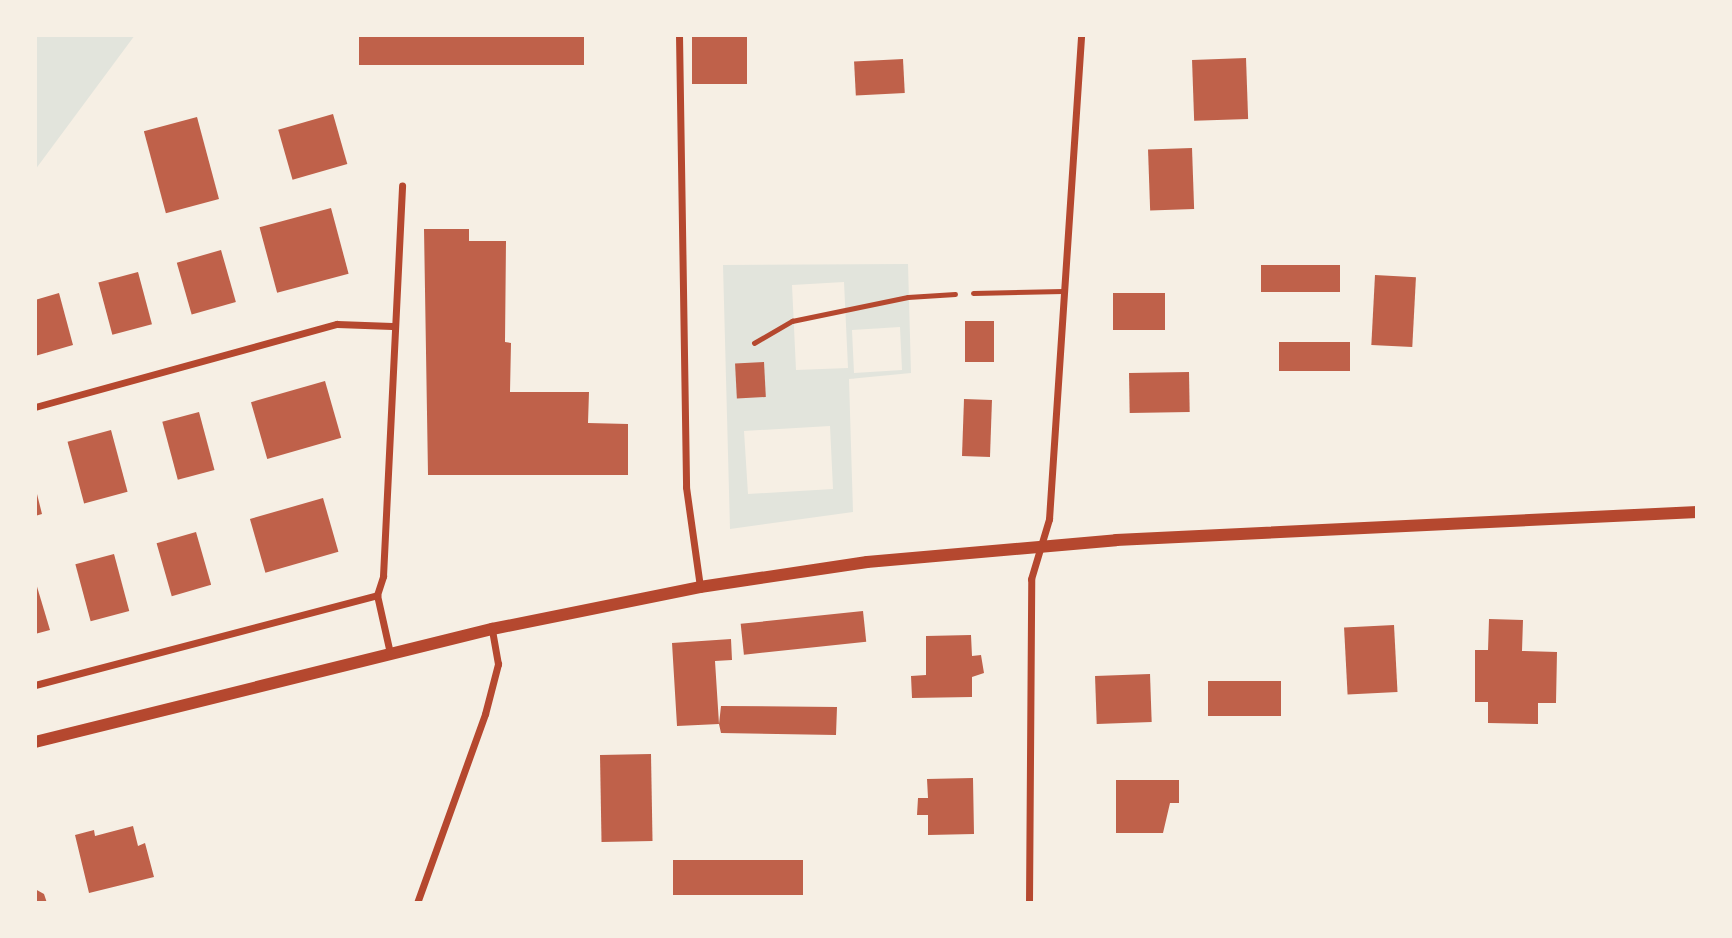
<!DOCTYPE html>
<html>
<head>
<meta charset="utf-8">
<style>
  body { margin:0 }
  #map { position:relative; width:1732px; height:938px; overflow:hidden; background:#f6efe4; font-family:Inter,sans-serif }
  div>[style] { position:absolute }
  .green>* { inset:0; background:#e2e4dc }
  .building>* { inset:0; background:#bf614a; transform-origin:0 0 }
  .path>* { height:4.5px; margin:-2.25px; padding:0 2.25px; transform-origin:2.25px; border-radius:2.25px; background:#b5482f }
  .service>* { height:5px; margin:-2.5px; padding:0 2.5px; transform-origin:2.5px; border-radius:2.5px; background:#b5482f }
  .minor>* { height:7px; margin:-3.5px; padding:0 3.5px; transform-origin:3.5px; border-radius:3.5px; background:#b5482f }
  .tertiary>* { height:12px; margin:-6px; padding:0 6px; transform-origin:6px; border-radius:6px; background:#b5482f }
  span { translate:-50% -50%; white-space:nowrap; text-align:center; line-height:1.15; -webkit-text-stroke:7px #f6efe4; paint-order:stroke }
  .frame { position:absolute; inset:0; border:37px solid #f6efe4; pointer-events:none }
</style>
</head>
<body>
<div id="map">
  <div class="green">
    <i style="clip-path:polygon(35px 35px,135px 35px,35px 170px)"></i>
    <i style="clip-path:polygon(evenodd,908px 264px,911px 373px,849px 379px,853px 512px,730px 529px,723px 265px,908px 264px,844px 282px,848px 368px,796px 370px,792px 285px,844px 282px,908px 264px,900px 327px,902px 370px,854px 373px,852px 330px,900px 327px,908px 264px,830px 426px,833px 489px,748px 494px,744px 431px,830px 426px)"></i>
  </div>
  <div class="building">
    <i style="left:359px;top:35px;width:225px;height:30px"></i>
    <i style="left:692px;top:35px;width:55px;height:49px"></i>
    <i style="left:1246px;top:58px;width:61px;height:54px;rotate:88deg"></i>
    <i style="left:903px;top:59px;width:34px;height:49px;rotate:87deg"></i>
    <i style="left:333px;top:114px;width:52px;height:57px;rotate:74deg"></i>
    <i style="left:197px;top:117px;width:85px;height:55px;rotate:75deg"></i>
    <i style="left:1192px;top:148px;width:61px;height:44px;rotate:88deg"></i>
    <i style="left:331px;top:208px;width:68px;height:74px;rotate:75deg"></i>
    <i style="clip-path:polygon(424px 229px,469px 229px,469px 241px,506px 241px,505px 342px,511px 343px,510px 392px,589px 392px,588px 423px,628px 424px,628px 475px,428px 475px)"></i>
    <i style="left:221px;top:250px;width:54px;height:46px;rotate:74deg"></i>
    <i style="left:1261px;top:265px;width:79px;height:27px"></i>
    <i style="left:138px;top:272px;width:54px;height:41px;rotate:75deg"></i>
    <i style="left:1375px;top:275px;width:41px;height:70px;rotate:3deg"></i>
    <i style="clip-path:polygon(59px 293px,73px 345px,35px 356px,35px 300px)"></i>
    <i style="left:1165px;top:293px;width:37px;height:52px;rotate:90deg"></i>
    <i style="left:965px;top:321px;width:29px;height:41px"></i>
    <i style="left:1279px;top:342px;width:71px;height:29px"></i>
    <i style="left:764px;top:362px;width:35px;height:29px;rotate:87deg"></i>
    <i style="left:1189px;top:372px;width:40px;height:60px;rotate:89deg"></i>
    <i style="left:325px;top:381px;width:59px;height:77px;rotate:74deg"></i>
    <i style="left:964px;top:399px;width:28px;height:57px;rotate:2deg"></i>
    <i style="left:199px;top:412px;width:60px;height:38px;rotate:75deg"></i>
    <i style="left:111px;top:430px;width:64px;height:45px;rotate:75deg"></i>
    <i style="clip-path:polygon(36px 490px,42px 514px,35px 516px,35px 491px)"></i>
    <i style="left:323px;top:498px;width:56px;height:76px;rotate:74deg"></i>
    <i style="left:196px;top:532px;width:55px;height:41px;rotate:74deg"></i>
    <i style="left:114px;top:554px;width:59px;height:40px;rotate:75deg"></i>
    <i style="clip-path:polygon(35px 580px,50px 630px,35px 634px)"></i>
    <i style="left:863px;top:611px;width:31px;height:123px;rotate:84deg"></i>
    <i style="clip-path:polygon(1489px 619px,1523px 620px,1522px 651px,1557px 652px,1556px 703px,1538px 703px,1538px 724px,1488px 723px,1488px 702px,1475px 702px,1475px 650px,1488px 650px)"></i>
    <i style="left:1394px;top:625px;width:67px;height:50px;rotate:87deg"></i>
    <i style="clip-path:polygon(971px 635px,972px 656px,981px 655px,984px 673px,972px 677px,972px 697px,912px 698px,911px 676px,926px 675px,926px 636px)"></i>
    <i style="clip-path:polygon(731px 639px,732px 660px,715px 661px,719px 724px,721px 706px,837px 707px,836px 735px,721px 733px,719px 724px,677px 726px,672px 643px)"></i>
    <i style="left:1150px;top:674px;width:48px;height:55px;rotate:88deg"></i>
    <i style="left:1208px;top:681px;width:73px;height:35px"></i>
    <i style="left:651px;top:754px;width:87px;height:51px;rotate:89deg"></i>
    <i style="clip-path:polygon(973px 778px,974px 834px,928px 835px,928px 815px,917px 815px,918px 798px,928px 798px,927px 779px)"></i>
    <i style="clip-path:polygon(1116px 780px,1179px 780px,1179px 803px,1170px 803px,1163px 833px,1116px 833px)"></i>
    <i style="clip-path:polygon(133px 826px,138px 846px,145px 843px,154px 877px,89px 893px,75px 835px,94px 830px,95px 836px)"></i>
    <i style="left:803px;top:860px;width:35px;height:130px;rotate:90deg"></i>
    <i style="clip-path:polygon(35px 889px,44px 894px,47px 903px,35px 903px)"></i>
  </div>
  <div class="path">
    <i style="left:754px;top:343px;width:44px;rotate:-30.1deg"></i>
    <i style="left:792px;top:321px;width:118px;rotate:-11.7deg"></i>
    <i style="left:908px;top:297px;width:47px;rotate:-3.7deg"></i>
  </div>
  <div class="service">
    <i style="left:973px;top:293px;width:90px;rotate:-1.3deg"></i>
  </div>
  <div class="minor">
    <i style="left:679px;top:35px;width:452px;rotate:89.1deg"></i>
    <i style="left:686px;top:487px;width:101px;rotate:82deg"></i>
    <i style="left:35px;top:407px;width:313px;rotate:-15.4deg"></i>
    <i style="left:337px;top:324px;width:55px;rotate:2.1deg"></i>
    <i style="left:377px;top:595px;width:59px;rotate:77.4deg"></i>
    <i style="left:35px;top:685px;width:354px;rotate:-14.7deg"></i>
    <i style="left:377px;top:595px;width:20px;rotate:-72deg"></i>
    <i style="left:383px;top:576px;width:391px;rotate:-87.2deg"></i>
    <i style="left:417px;top:903px;width:201px;rotate:-70.2deg"></i>
    <i style="left:485px;top:714px;width:52px;rotate:-75.4deg"></i>
    <i style="left:498px;top:664px;width:36px;rotate:-100deg"></i>
    <i style="left:1029px;top:903px;width:324px;rotate:-89.6deg"></i>
    <i style="left:1031px;top:579px;width:63px;rotate:-73.3deg"></i>
    <i style="left:1049px;top:519px;width:485px;rotate:-86.2deg"></i>
  </div>
  <div class="tertiary">
    <i style="left:35px;top:742px;width:471px;rotate:-13.9deg"></i>
    <i style="left:492px;top:629px;width:212px;rotate:-11.4deg"></i>
    <i style="left:700px;top:587px;width:169px;rotate:-8.5deg"></i>
    <i style="left:867px;top:562px;width:250px;rotate:-5deg"></i>
    <i style="left:1116px;top:540px;width:582px;rotate:-2.76deg"></i>
  </div>
  <div class="frame"></div>
</div>
</body>
</html>
